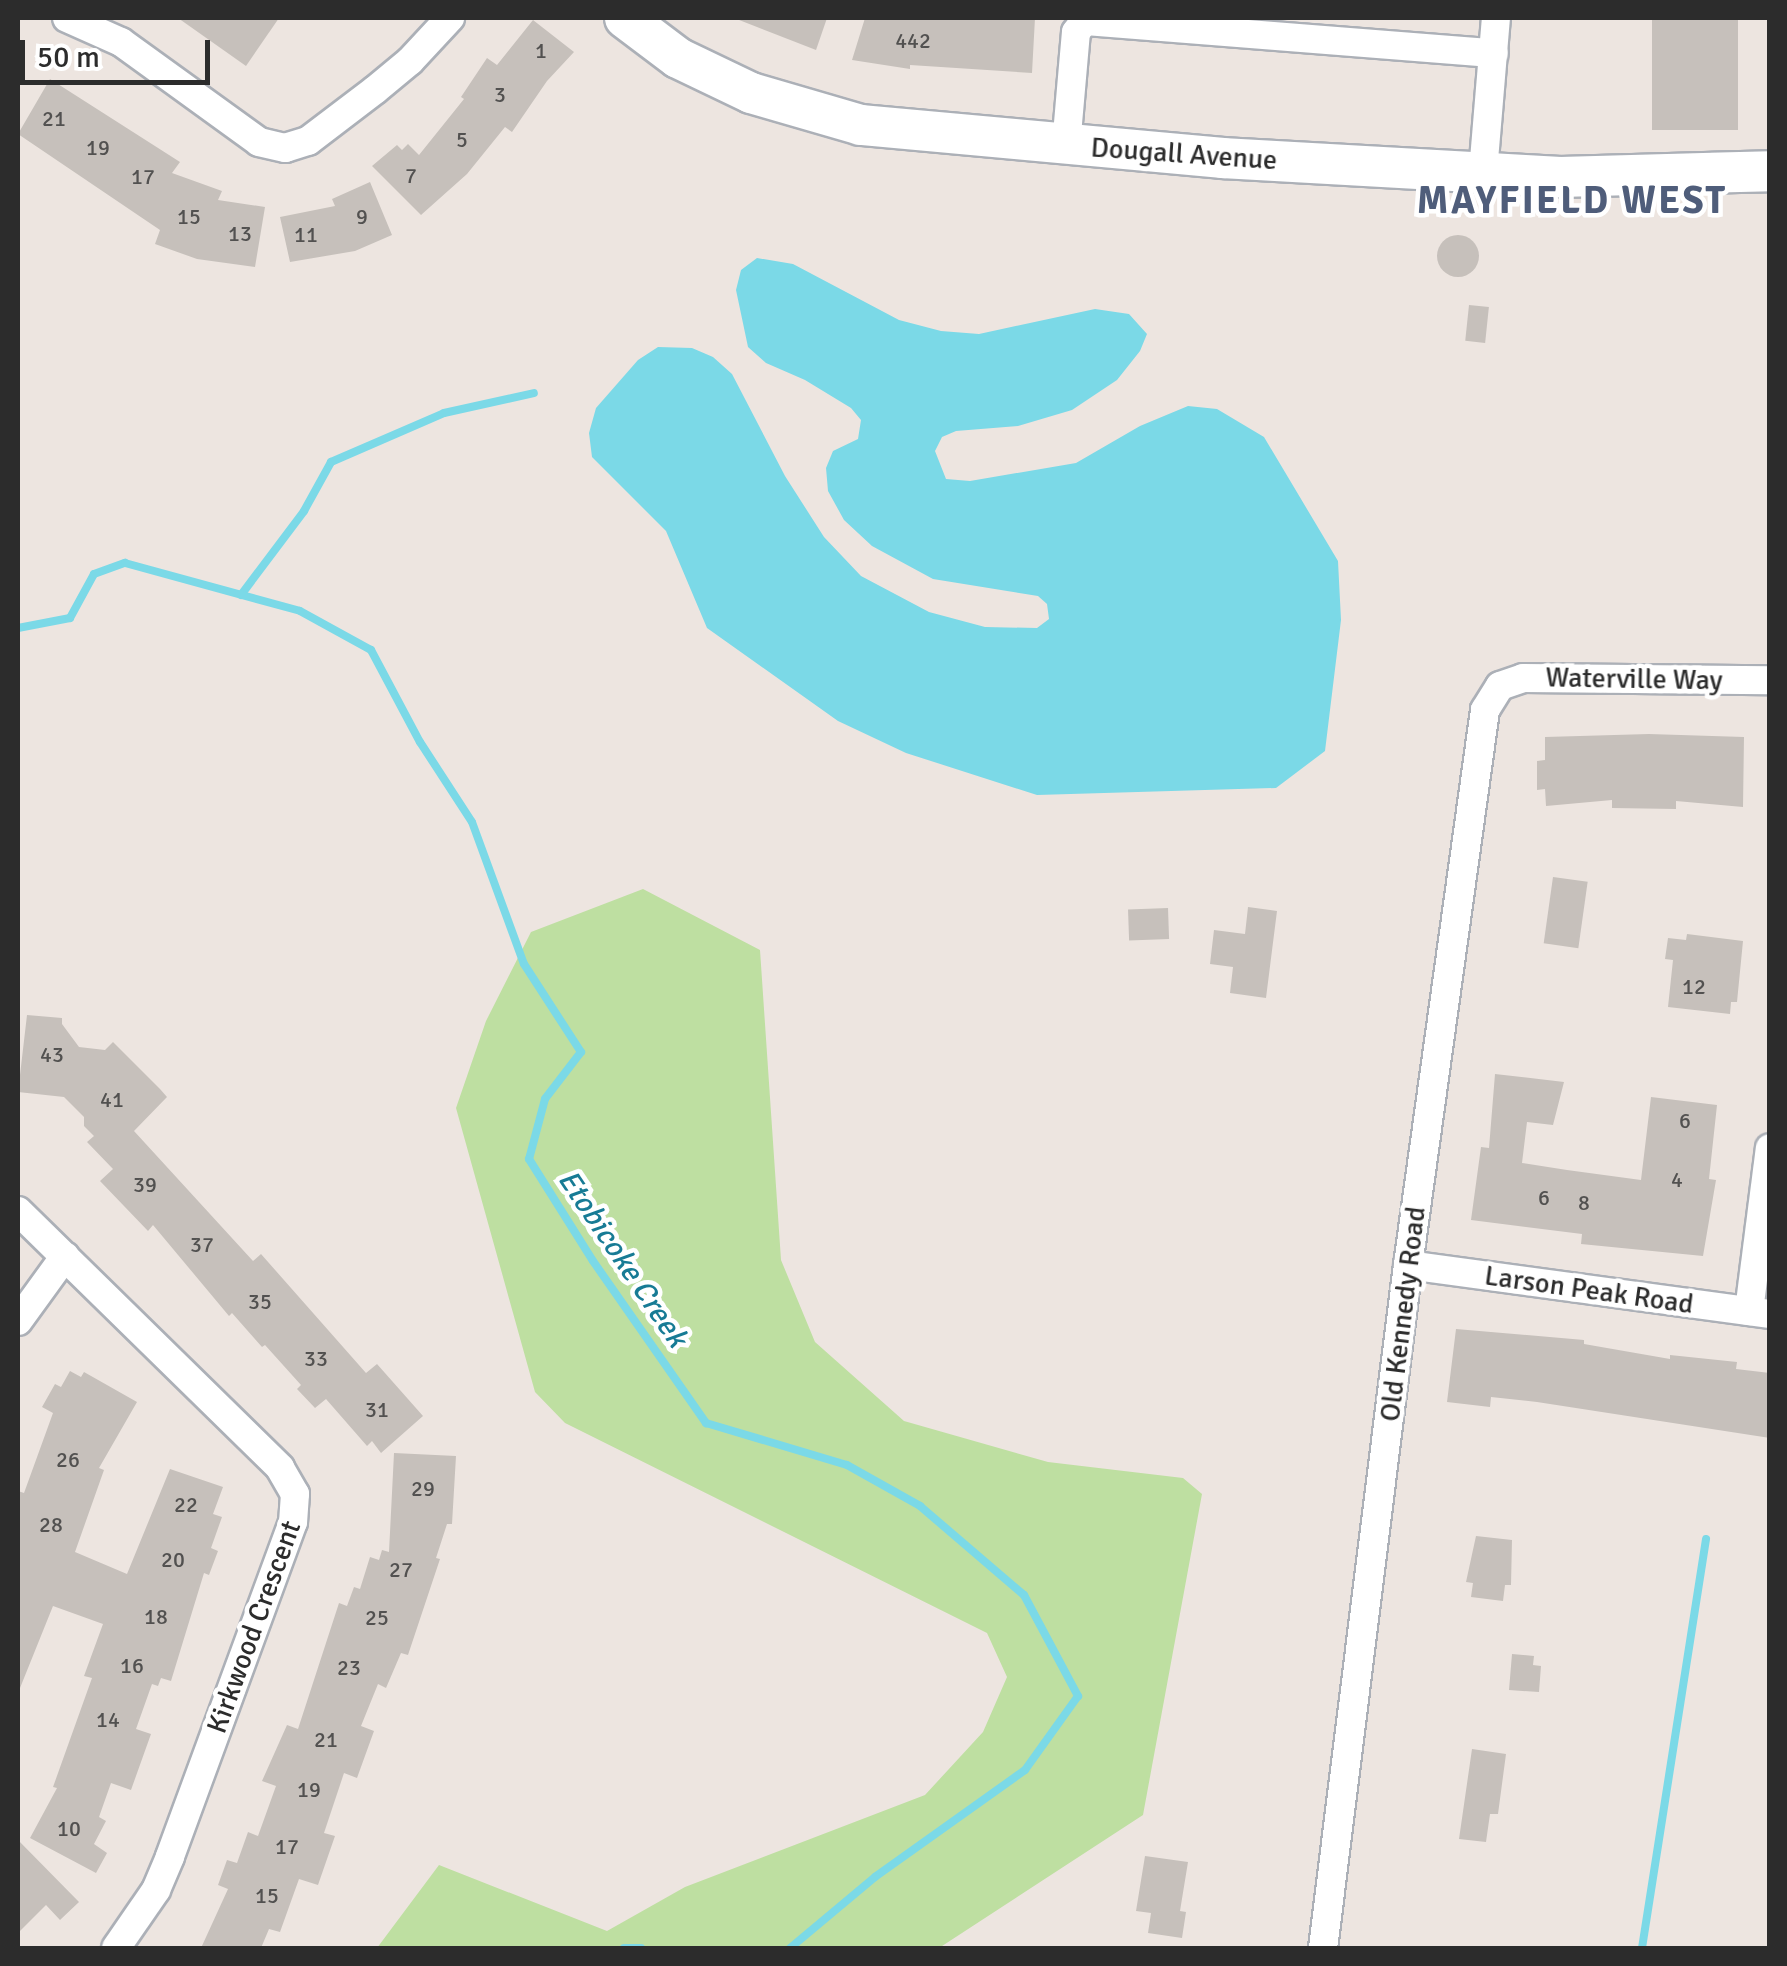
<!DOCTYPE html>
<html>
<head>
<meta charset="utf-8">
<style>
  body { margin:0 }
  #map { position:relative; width:1787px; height:1966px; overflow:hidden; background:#ede5e0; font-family:Signika,sans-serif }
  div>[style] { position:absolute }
  .green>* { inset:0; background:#bedfa1 }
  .water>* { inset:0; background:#7bd9e7 }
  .stream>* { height:8px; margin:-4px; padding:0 4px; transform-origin:4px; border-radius:4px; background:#7bd9e7 }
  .building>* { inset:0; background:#c6c0bb; transform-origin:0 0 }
  .round { border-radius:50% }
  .roads { filter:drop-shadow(2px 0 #acb0b7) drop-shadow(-2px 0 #acb0b7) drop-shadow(0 2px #acb0b7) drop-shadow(0 -2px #acb0b7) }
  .street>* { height:28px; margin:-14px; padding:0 14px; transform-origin:14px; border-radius:14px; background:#fff }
  .secondary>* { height:40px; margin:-20px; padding:0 20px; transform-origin:20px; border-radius:20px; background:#fff }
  span { translate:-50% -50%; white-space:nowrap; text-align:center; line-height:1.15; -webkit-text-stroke:9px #fff; paint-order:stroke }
  .number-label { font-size:22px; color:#525150 }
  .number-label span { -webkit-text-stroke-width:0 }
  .street-label { font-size:28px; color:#2c2c2c }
  .water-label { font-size:30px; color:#177b95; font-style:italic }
  .district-label { font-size:38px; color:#4f5d7a; font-weight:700; letter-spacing:2.5px }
  .frame { position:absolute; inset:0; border:20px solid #2c2c2c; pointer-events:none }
  .scale { position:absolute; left:20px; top:40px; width:190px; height:45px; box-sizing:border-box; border:5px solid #2c2c2c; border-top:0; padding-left:12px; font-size:30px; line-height:35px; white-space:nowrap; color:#2c2c2c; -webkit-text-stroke:8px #fff; paint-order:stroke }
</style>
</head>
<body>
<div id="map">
  <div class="green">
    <i style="clip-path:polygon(643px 889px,760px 950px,781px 1260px,815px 1342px,904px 1421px,1048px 1462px,1183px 1478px,1202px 1494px,1143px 1815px,939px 1948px,377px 1948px,439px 1865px,607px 1931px,685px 1887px,925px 1795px,983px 1732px,1007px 1677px,987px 1633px,565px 1423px,535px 1392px,456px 1108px,486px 1021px,531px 932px)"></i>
  </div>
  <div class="water">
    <i style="clip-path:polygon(757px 258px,793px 264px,899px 320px,941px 331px,979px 334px,1095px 309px,1129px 314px,1147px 334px,1140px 351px,1117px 380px,1072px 410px,1018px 426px,956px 431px,942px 437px,935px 451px,946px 479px,970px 481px,1076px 463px,1140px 426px,1188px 406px,1217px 409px,1264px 437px,1338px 561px,1341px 620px,1325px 751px,1276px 788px,1037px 795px,906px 753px,838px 721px,707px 628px,666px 531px,592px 457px,589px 433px,596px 408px,638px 360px,658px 347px,692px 348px,713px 357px,732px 374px,785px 476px,824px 537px,861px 576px,929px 612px,985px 627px,1037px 628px,1049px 619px,1047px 604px,1038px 596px,933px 579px,872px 546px,844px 520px,828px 491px,826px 468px,833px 451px,858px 439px,861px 420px,851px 408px,805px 380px,766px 363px,748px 347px,736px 290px,741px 270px)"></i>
  </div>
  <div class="stream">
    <i style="left:241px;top:595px;width:105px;rotate:-53.1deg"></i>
    <i style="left:304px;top:511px;width:56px;rotate:-61.1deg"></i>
    <i style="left:331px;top:462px;width:123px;rotate:-23.4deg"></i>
    <i style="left:444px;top:413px;width:92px;rotate:-12.5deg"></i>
    <i style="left:18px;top:628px;width:53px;rotate:-10.9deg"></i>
    <i style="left:70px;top:618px;width:50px;rotate:-61.4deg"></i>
    <i style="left:94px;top:574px;width:33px;rotate:-20deg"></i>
    <i style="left:125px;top:563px;width:181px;rotate:15.3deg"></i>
    <i style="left:300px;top:611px;width:81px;rotate:28.8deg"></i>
    <i style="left:371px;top:650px;width:104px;rotate:62deg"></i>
    <i style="left:420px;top:742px;width:95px;rotate:57deg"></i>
    <i style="left:472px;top:822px;width:151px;rotate:69.9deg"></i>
    <i style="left:524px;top:964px;width:105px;rotate:57.1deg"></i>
    <i style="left:581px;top:1052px;width:59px;rotate:127.5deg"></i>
    <i style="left:545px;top:1099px;width:62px;rotate:104.9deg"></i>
    <i style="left:529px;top:1159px;width:120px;rotate:57.9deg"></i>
    <i style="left:593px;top:1261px;width:198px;rotate:55.1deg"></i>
    <i style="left:706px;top:1423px;width:147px;rotate:16.6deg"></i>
    <i style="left:847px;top:1465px;width:84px;rotate:29.3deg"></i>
    <i style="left:920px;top:1506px;width:137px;rotate:40.6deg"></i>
    <i style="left:1024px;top:1595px;width:115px;rotate:61.9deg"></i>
    <i style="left:1078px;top:1696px;width:91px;rotate:125.6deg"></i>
    <i style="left:1025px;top:1770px;width:184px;rotate:144.5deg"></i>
    <i style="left:875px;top:1877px;width:111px;rotate:140.1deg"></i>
    <i style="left:624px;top:1948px;width:17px"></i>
    <i style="left:1642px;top:1948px;width:414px;rotate:-81.1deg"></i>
  </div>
  <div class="building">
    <i style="clip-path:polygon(178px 18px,279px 18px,246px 66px)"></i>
    <i style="clip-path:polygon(734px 18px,827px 18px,816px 50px)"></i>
    <i style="clip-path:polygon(865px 18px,1035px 18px,1032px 73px,910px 65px,910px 69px,852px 60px)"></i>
    <i style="left:1652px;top:18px;width:86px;height:112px"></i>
    <i style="clip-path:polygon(533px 20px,574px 52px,547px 81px,512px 132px,505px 127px,467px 174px,421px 215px,372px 166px,397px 145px,402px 150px,408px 144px,419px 155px,464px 99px,461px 97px,487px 58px,497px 65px)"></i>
    <i style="clip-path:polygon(50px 79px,180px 162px,172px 173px,222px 191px,218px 200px,265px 207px,255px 267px,197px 259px,155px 244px,160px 230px,18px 134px)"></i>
    <i style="clip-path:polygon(370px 182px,392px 235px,355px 251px,290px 262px,280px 217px,335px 206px,332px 199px)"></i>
    <i class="round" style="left:1437px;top:235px;width:42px;height:42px"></i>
    <i style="left:1469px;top:305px;width:20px;height:36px;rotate:6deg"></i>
    <i style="clip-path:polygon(1649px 734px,1744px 737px,1743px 807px,1676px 801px,1676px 809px,1612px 808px,1612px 800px,1546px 806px,1545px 789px,1537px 790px,1537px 761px,1545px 760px,1545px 737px)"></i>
    <i style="left:1553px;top:877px;width:35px;height:67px;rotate:8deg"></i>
    <i style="clip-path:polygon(1248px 907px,1277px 911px,1266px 998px,1230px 993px,1233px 967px,1210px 964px,1214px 930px,1245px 934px)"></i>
    <i style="left:1168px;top:908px;width:31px;height:40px;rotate:88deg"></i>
    <i style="clip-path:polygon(1687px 934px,1743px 941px,1737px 1002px,1731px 1002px,1730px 1014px,1668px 1007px,1673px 960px,1665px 959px,1668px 938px,1686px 940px)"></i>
    <i style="clip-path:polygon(27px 1015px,62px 1018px,62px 1024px,79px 1047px,105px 1050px,113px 1042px,160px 1089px,167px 1097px,134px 1131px,253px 1261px,261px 1254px,366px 1373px,377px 1364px,423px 1416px,381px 1453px,372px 1441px,367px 1446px,326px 1399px,315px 1408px,297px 1389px,301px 1385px,265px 1345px,262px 1347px,232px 1313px,229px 1316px,153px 1225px,148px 1231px,100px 1181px,113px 1169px,87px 1142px,94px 1136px,84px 1126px,84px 1117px,64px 1097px,18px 1092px)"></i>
    <i style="clip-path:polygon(1495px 1074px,1564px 1082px,1553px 1125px,1527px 1122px,1522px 1163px,1567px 1170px,1641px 1180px,1651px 1097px,1717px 1105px,1709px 1179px,1716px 1180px,1703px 1256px,1581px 1244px,1582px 1234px,1471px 1220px,1481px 1147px,1489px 1148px)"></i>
    <i style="clip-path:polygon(1456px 1329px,1584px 1340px,1584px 1344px,1670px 1359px,1670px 1355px,1737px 1362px,1736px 1369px,1770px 1373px,1770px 1438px,1537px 1402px,1491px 1397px,1490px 1407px,1447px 1402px)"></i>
    <i style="clip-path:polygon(70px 1371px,81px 1377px,84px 1372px,137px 1402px,99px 1468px,104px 1470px,75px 1552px,127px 1574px,170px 1469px,223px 1487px,213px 1514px,222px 1517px,211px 1548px,218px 1551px,209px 1575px,204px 1573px,171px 1681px,161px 1678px,158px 1686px,152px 1684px,136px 1729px,151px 1734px,131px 1790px,111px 1783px,99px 1817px,106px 1821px,94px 1844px,107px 1853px,96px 1873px,30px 1838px,57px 1788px,53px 1787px,92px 1678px,84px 1676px,103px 1624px,53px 1606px,18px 1693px,18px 1491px,24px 1493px,53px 1413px,42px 1407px,55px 1384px,61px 1387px)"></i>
    <i style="clip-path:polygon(394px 1453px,456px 1456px,452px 1524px,447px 1524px,436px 1558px,440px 1559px,408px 1655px,401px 1653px,386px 1688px,378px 1684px,361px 1726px,374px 1731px,357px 1778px,344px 1773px,324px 1833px,335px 1836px,318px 1885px,299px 1879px,280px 1932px,269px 1929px,261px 1948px,201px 1948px,228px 1889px,218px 1885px,227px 1860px,237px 1863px,248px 1832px,258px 1836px,276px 1786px,262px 1781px,287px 1725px,298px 1729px,339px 1603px,347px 1606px,354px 1587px,360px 1589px,370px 1557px,379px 1560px,382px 1550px,389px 1552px)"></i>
    <i style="clip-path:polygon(1476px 1536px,1512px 1540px,1511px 1585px,1505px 1585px,1503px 1601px,1471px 1597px,1473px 1583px,1466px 1582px)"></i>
    <i style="clip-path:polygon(1512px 1654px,1534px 1656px,1533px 1665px,1541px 1666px,1539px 1692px,1509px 1690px)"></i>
    <i style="clip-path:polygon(1472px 1749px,1506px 1754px,1498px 1814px,1490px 1814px,1486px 1842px,1459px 1839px)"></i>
    <i style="clip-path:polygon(18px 1840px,79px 1902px,60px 1920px,46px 1905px,18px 1933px)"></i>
    <i style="clip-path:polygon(1145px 1856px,1188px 1862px,1180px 1911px,1186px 1912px,1182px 1938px,1148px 1933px,1151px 1913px,1136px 1911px)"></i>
  </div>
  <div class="roads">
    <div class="street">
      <i style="left:67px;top:18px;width:59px;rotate:24deg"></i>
      <i style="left:121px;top:42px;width:170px;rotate:35.9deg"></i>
      <i style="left:259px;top:142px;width:27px;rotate:13deg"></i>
      <i style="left:285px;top:148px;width:24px;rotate:-17deg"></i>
      <i style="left:308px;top:141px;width:84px;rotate:-37.3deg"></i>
      <i style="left:375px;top:90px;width:45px;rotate:-39.6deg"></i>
      <i style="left:410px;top:61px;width:59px;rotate:-47.1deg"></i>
      <i style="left:1084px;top:21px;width:411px;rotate:4.5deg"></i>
      <i style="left:1066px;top:146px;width:114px;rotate:-85deg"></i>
      <i style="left:1076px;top:32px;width:18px;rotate:-52deg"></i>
      <i style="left:1483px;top:172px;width:155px;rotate:-85.2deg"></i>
      <i style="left:18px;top:1211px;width:367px;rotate:44.4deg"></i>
      <i style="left:280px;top:1468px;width:30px;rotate:60deg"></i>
      <i style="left:295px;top:1494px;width:28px;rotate:94deg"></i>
      <i style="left:293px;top:1522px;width:357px;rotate:110.2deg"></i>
      <i style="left:170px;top:1857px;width:36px;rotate:113deg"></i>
      <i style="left:156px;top:1890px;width:70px;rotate:124.6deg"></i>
      <i style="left:1408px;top:1265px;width:365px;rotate:7.7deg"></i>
      <i style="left:1749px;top:1311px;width:164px;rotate:-82.7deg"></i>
      <i style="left:18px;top:1321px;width:80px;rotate:-54.1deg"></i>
      <i style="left:1323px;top:1948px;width:688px;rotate:-82.91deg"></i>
      <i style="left:1408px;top:1265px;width:560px;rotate:-82.1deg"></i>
      <i style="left:1485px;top:710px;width:28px;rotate:-58deg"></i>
      <i style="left:1500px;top:686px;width:24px;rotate:-19deg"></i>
      <i style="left:1523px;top:678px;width:247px;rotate:0.5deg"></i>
    </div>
    <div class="secondary">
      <i style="left:625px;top:18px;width:66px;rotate:37deg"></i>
      <i style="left:678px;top:58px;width:81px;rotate:25.6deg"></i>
      <i style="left:751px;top:93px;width:115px;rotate:16.2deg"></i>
      <i style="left:861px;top:125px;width:363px;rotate:5.2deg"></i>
      <i style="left:1222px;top:158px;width:339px;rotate:3.2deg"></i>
      <i style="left:1560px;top:177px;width:210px;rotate:-1.6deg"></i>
    </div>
  </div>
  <div class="number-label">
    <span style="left:913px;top:41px">442</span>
    <span style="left:541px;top:51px">1</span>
    <span style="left:500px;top:95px">3</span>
    <span style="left:54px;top:119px">21</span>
    <span style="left:462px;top:140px">5</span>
    <span style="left:98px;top:148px">19</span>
    <span style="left:411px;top:176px">7</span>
    <span style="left:143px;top:177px">17</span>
    <span style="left:189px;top:217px">15</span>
    <span style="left:362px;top:217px">9</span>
    <span style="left:240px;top:234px">13</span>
    <span style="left:306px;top:235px">11</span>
    <span style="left:1694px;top:987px">12</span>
    <span style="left:52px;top:1055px">43</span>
    <span style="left:112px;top:1100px">41</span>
    <span style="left:1685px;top:1121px">6</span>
    <span style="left:1677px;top:1180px">4</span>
    <span style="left:145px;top:1185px">39</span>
    <span style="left:1544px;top:1198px">6</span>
    <span style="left:1584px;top:1203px">8</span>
    <span style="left:202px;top:1245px">37</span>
    <span style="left:260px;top:1302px">35</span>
    <span style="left:316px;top:1359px">33</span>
    <span style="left:377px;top:1410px">31</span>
    <span style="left:68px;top:1460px">26</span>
    <span style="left:423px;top:1489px">29</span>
    <span style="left:186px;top:1505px">22</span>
    <span style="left:51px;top:1525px">28</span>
    <span style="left:173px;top:1560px">20</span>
    <span style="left:401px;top:1570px">27</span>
    <span style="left:156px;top:1617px">18</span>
    <span style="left:377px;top:1618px">25</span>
    <span style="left:132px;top:1666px">16</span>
    <span style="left:349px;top:1668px">23</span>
    <span style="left:108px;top:1720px">14</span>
    <span style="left:326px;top:1740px">21</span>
    <span style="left:309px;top:1790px">19</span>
    <span style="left:69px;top:1829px">10</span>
    <span style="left:287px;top:1847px">17</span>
    <span style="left:267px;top:1896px">15</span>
  </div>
  <div class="street-label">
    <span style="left:1184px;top:154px;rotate:4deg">Dougall Avenue</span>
    <span style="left:1634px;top:679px;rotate:1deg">Waterville Way</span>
    <span style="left:1589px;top:1290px;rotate:8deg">Larson Peak Road</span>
    <span style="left:1403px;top:1314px;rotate:-83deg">Old Kennedy Road</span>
    <span style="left:254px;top:1627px;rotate:-70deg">Kirkwood Crescent</span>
  </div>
  <div class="water-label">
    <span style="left:622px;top:1259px;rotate:56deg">Etobicoke Creek</span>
  </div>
  <div class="district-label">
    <span style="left:1572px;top:201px">MAYFIELD WEST</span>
  </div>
  <div class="frame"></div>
  <div class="scale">50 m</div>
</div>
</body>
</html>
